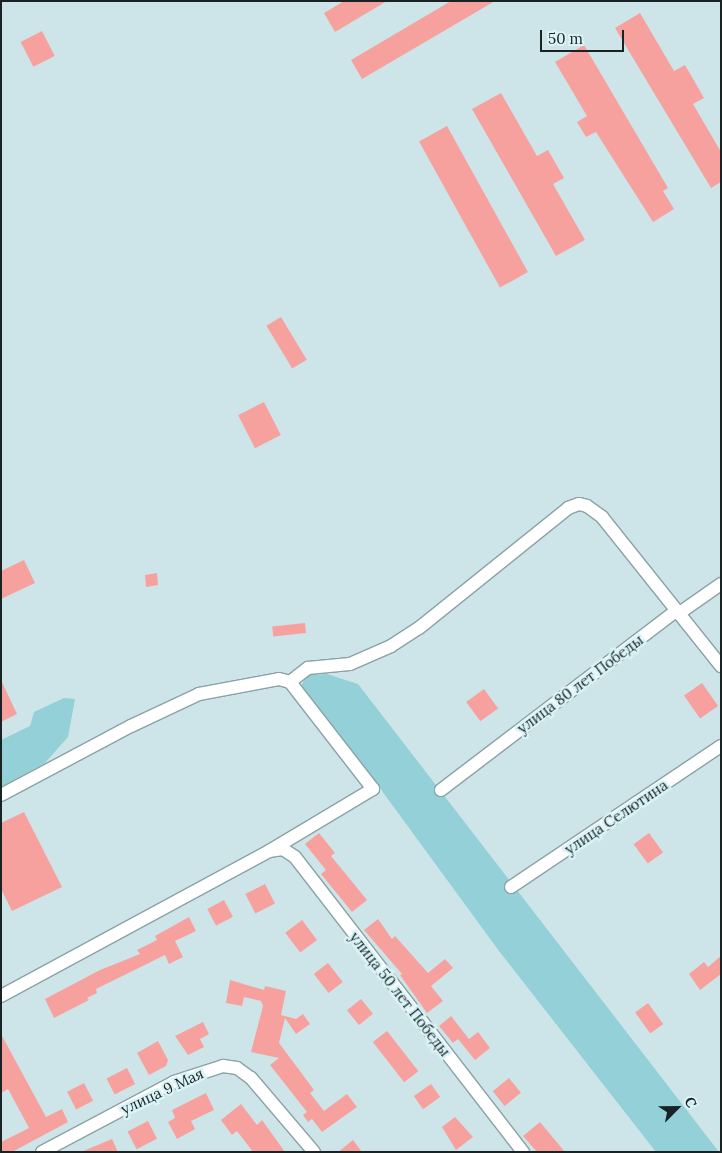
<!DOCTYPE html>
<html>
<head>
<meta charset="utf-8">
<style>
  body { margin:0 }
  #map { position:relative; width:722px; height:1153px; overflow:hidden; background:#cde5e9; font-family:Lora,serif }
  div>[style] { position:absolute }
  .green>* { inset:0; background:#93d0d8 }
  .building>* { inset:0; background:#f7a19f; transform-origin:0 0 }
  .roads { filter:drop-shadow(1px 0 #8aa2a5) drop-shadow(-1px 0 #8aa2a5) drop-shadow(0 1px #8aa2a5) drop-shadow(0 -1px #8aa2a5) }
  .minor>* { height:12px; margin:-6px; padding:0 6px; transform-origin:6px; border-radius:6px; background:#fff }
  span { translate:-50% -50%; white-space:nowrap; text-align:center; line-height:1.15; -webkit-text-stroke:5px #daf3f6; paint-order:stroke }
  .street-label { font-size:15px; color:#192324 }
  .frame { position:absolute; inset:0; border:2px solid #192324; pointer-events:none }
  .north { position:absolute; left:652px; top:1083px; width:50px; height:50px; -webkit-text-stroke:4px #daf3f6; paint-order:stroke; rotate:67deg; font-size:14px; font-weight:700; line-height:20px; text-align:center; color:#192324 }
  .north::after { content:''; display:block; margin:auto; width:18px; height:22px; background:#192324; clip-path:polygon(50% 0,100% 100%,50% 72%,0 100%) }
  .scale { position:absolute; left:540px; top:30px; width:84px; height:22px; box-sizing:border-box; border:2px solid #192324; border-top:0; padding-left:6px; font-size:15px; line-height:18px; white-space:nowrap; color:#192324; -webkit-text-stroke:4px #daf3f6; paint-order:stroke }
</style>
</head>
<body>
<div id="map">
  <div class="green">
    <i style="clip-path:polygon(327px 674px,358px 684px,719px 1152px,656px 1152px,499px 951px,374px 780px,297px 692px,308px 675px)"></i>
    <i style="clip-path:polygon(64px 698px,75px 699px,68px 737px,45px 763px,1px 787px,1px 740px,30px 726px,34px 712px)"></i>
  </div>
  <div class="building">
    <i style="clip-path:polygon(344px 1px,387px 1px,335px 32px,324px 13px)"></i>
    <i style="clip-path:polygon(451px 1px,495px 1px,362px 79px,351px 60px)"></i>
    <i style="clip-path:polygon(640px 13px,674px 71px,685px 65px,704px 98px,693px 104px,721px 152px,721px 182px,711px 188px,615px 28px)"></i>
    <i style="left:42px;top:31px;width:28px;height:24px;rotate:63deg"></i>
    <i style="clip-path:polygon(584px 45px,668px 188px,663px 191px,674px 209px,653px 222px,596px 132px,586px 137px,577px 122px,587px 116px,555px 62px)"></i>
    <i style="clip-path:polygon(501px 93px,537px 156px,548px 150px,564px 178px,553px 184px,585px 240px,556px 256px,472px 109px)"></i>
    <i style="left:447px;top:126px;width:167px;height:32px;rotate:61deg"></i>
    <i style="left:281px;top:317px;width:50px;height:17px;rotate:59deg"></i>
    <i style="left:264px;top:402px;width:37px;height:29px;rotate:63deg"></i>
    <i style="clip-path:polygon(24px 560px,35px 583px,1px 599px,1px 571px)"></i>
    <i style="clip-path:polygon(157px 573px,158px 585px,146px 587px,145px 575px)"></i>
    <i style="left:305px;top:623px;width:10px;height:33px;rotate:84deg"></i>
    <i style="clip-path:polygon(1px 680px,17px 714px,1px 722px)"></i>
    <i style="left:702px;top:683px;width:28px;height:22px;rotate:55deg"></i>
    <i style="left:484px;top:689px;width:24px;height:22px;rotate:54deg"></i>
    <i style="clip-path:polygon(24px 812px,62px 887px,12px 911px,1px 889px,1px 823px)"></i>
    <i style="clip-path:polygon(319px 833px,335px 853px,331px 856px,367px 900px,352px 912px,321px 874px,326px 870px,305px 844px)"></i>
    <i style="left:649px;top:833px;width:24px;height:19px;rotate:54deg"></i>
    <i style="left:265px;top:884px;width:22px;height:22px;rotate:63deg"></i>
    <i style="left:224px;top:900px;width:19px;height:19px;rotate:62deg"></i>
    <i style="clip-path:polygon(189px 917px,196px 931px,175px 941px,183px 957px,169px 964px,165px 955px,96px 989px,97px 993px,87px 998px,89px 1000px,54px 1018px,45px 999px,100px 970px,140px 954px,137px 950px,157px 940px,155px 936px)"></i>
    <i style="clip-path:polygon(378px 919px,392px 939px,395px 936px,428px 973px,445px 959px,453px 968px,431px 986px,443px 1001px,427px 1013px,400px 975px,402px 974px,364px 930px)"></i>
    <i style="left:302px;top:920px;width:25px;height:21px;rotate:53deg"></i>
    <i style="clip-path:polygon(721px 956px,721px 974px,700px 990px,689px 974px,704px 962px,708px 967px)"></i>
    <i style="left:328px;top:963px;width:24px;height:18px;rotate:52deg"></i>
    <i style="clip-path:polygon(230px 980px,264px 990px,265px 986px,286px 991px,281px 1015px,296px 1019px,303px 1014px,310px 1024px,296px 1034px,285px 1018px,279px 1043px,314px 1090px,310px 1093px,324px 1111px,347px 1094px,357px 1107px,322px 1132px,312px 1119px,308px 1122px,303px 1115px,307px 1112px,270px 1065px,279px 1058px,251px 1052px,263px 1006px,261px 1001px,244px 997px,242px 1006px,226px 1003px)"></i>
    <i style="left:361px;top:999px;width:19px;height:18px;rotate:51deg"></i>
    <i style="left:648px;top:1003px;width:26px;height:16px;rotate:54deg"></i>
    <i style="clip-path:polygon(451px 1016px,469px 1039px,478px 1032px,490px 1048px,475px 1060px,458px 1039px,453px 1043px,439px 1026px)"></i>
    <i style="clip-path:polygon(203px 1022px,209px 1034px,200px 1039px,204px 1047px,188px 1055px,175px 1036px)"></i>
    <i style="left:387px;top:1031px;width:51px;height:18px;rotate:52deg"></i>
    <i style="clip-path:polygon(1px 1034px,46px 1117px,62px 1109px,68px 1122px,12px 1152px,1px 1152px,1px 1142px,29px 1128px,8px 1089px,1px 1093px)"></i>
    <i style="clip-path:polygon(158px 1041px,168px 1060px,166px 1066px,149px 1075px,137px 1053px)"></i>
    <i style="left:127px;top:1068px;width:18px;height:23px;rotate:63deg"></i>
    <i style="left:509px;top:1078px;width:19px;height:21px;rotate:51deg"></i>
    <i style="left:84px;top:1083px;width:20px;height:19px;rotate:63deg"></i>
    <i style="left:431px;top:1084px;width:16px;height:21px;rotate:55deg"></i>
    <i style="clip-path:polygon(206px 1093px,214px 1110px,191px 1121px,195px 1129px,177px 1139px,168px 1122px,175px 1118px,172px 1110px)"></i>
    <i style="clip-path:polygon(241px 1104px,257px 1125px,262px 1120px,285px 1152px,253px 1152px,237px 1131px,232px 1135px,221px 1120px)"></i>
    <i style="clip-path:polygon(455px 1117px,473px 1137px,456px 1150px,442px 1127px)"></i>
    <i style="left:148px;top:1121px;width:20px;height:23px;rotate:63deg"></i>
    <i style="clip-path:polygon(540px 1122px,565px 1152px,537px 1152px,523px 1136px)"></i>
    <i style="clip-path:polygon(112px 1139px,118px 1152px,81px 1152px)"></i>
    <i style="clip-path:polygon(353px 1140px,362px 1152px,338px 1152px)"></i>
  </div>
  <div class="roads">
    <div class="minor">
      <i style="left:441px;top:790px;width:292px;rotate:-37.3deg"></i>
      <i style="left:673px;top:613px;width:8px;rotate:-7deg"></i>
      <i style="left:681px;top:612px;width:49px;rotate:-35deg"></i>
      <i style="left:1px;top:795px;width:147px;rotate:-28deg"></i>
      <i style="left:131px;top:726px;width:75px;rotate:-25.2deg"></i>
      <i style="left:199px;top:694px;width:81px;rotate:-10.6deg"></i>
      <i style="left:279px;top:679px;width:11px;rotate:15deg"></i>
      <i style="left:290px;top:682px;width:23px;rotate:-38deg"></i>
      <i style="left:308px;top:668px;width:42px;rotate:-5.4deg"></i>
      <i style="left:350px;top:664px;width:45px;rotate:-23.7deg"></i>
      <i style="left:391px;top:646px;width:33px;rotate:-33deg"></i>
      <i style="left:419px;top:628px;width:191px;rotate:-38.8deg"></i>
      <i style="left:568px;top:508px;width:12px;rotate:-20deg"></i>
      <i style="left:579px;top:504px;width:8px;rotate:14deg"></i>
      <i style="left:587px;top:506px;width:19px;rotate:36deg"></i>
      <i style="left:602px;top:517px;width:191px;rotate:51.4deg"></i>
      <i style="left:271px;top:850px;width:119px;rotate:-30.9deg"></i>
      <i style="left:373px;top:789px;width:135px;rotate:-127.8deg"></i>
      <i style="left:511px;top:887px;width:253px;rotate:-33.9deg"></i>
      <i style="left:1px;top:996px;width:305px;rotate:-28.4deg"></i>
      <i style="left:269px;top:851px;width:14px;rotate:-8deg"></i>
      <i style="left:283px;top:849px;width:14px;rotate:34deg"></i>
      <i style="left:295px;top:857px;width:373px;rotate:52.3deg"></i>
      <i style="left:42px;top:1152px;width:149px;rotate:-27.9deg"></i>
      <i style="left:174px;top:1082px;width:52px;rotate:-18.1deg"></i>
      <i style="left:223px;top:1066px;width:14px;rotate:8deg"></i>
      <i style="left:237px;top:1068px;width:17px;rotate:36deg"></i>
      <i style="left:251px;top:1078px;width:97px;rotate:49.6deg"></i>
    </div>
  </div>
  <div class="street-label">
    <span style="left:580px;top:684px;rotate:-37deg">улица 80 лет Победы</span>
    <span style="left:616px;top:817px;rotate:-34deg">улица Селютина</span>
    <span style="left:400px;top:994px;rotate:52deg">улица 50 лет Победы</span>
    <span style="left:162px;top:1091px;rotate:-25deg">улица 9 Мая</span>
  </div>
  <div class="frame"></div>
  <div class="north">С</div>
  <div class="scale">50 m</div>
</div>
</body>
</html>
